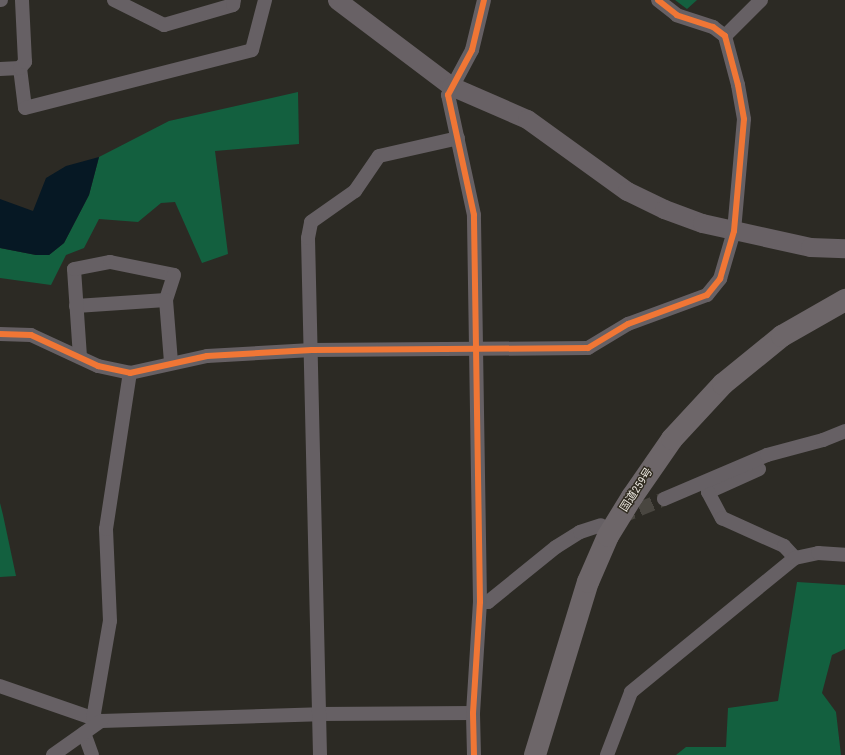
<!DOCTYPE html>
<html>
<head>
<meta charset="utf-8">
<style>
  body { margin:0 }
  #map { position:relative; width:845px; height:755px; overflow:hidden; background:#2c2a24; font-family:"Roboto Condensed","Noto Sans JP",sans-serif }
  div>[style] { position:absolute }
  .forest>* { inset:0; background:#13603f }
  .water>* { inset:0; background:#061824 }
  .street-tunnel>* { height:14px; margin-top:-7px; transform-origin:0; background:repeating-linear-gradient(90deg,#494640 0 14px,transparent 0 21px) }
  .street>* { height:14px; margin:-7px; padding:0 7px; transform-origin:7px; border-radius:7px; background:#666064 }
  .secondary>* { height:19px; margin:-9.5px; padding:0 9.5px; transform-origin:9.5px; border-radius:9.5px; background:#686165 }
  .highway>* { height:22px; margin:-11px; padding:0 11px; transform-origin:11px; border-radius:11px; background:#6d6669 }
  .cycleway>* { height:6px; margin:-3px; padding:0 3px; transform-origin:3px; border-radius:3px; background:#f07635 }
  span { translate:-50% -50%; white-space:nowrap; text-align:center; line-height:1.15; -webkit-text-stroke:3px #302b20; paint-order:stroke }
  .street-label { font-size:11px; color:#ece8e1 }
</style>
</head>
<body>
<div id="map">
  <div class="forest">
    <i style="clip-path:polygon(675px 0,697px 0,687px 9px)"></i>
    <i style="clip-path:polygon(298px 92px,299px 144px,215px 151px,228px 254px,202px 263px,175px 202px,161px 203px,138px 222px,99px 219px,84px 248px,66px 255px,51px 285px,0 278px,0 248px,36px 255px,49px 255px,64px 243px,89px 195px,99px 157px,169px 121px)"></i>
    <i style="clip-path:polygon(0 503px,3px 515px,16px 576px,0 577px)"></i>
    <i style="clip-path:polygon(797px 582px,845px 585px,845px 649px,832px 655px,822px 693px,836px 712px,841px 755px,676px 755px,686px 747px,726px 747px,728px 708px,778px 701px)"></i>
  </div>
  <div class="water">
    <i style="clip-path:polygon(99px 157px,89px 195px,64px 243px,49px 255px,36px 255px,0 248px,0 199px,33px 211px,46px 178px,66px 166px)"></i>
  </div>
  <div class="street-tunnel">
    <i style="left:620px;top:517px;width:48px;rotate:-22.2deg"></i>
  </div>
  <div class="street">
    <i style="left:0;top:0;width:1px"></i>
    <i style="left:114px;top:0;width:56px;rotate:26.6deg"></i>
    <i style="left:164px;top:25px;width:72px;rotate:-16.2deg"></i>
    <i style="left:233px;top:5px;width:5px;rotate:-79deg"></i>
    <i style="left:725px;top:36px;width:51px;rotate:-45deg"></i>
    <i style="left:20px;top:68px;width:40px;rotate:82.9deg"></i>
    <i style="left:25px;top:108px;width:234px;rotate:-14.3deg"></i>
    <i style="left:252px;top:50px;width:52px;rotate:-75.4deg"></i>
    <i style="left:0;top:69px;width:20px;rotate:-3deg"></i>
    <i style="left:20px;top:68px;width:8px;rotate:-50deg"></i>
    <i style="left:25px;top:62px;width:62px;rotate:-92.8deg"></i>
    <i style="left:76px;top:306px;width:90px;rotate:-3.8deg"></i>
    <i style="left:0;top:334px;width:31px;rotate:2deg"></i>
    <i style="left:31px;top:335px;width:74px;rotate:24.8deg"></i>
    <i style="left:98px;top:366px;width:33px;rotate:12deg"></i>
    <i style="left:130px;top:373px;width:79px;rotate:-12.4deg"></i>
    <i style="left:207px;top:356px;width:105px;rotate:-3.3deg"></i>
    <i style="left:312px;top:350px;width:276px;rotate:-0.4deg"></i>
    <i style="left:588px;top:348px;width:47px;rotate:-31deg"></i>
    <i style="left:628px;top:324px;width:84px;rotate:-20.2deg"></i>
    <i style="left:707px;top:295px;width:21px;rotate:-51deg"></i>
    <i style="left:720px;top:279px;width:50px;rotate:-73.7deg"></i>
    <i style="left:734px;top:231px;width:112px;rotate:-84.9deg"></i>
    <i style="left:744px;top:119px;width:35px;rotate:-100deg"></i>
    <i style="left:738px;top:85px;width:51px;rotate:-104.9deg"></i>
    <i style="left:725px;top:36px;width:15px;rotate:-143deg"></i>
    <i style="left:713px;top:27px;width:38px;rotate:-162deg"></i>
    <i style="left:677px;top:15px;width:24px;rotate:-142deg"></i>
    <i style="left:80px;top:357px;width:88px;rotate:-93.9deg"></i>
    <i style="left:74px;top:269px;width:37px;rotate:-11deg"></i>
    <i style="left:110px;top:262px;width:65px;rotate:11.5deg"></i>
    <i style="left:174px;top:275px;width:26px;rotate:108deg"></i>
    <i style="left:166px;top:300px;width:62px;rotate:85.4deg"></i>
    <i style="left:759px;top:469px;width:56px;rotate:155.7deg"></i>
    <i style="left:708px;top:492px;width:30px;rotate:62deg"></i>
    <i style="left:722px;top:518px;width:68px;rotate:24.3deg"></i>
    <i style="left:784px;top:546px;width:16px;rotate:47deg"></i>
    <i style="left:664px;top:499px;width:112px;rotate:-23.1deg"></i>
    <i style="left:767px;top:455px;width:58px;rotate:-15deg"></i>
    <i style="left:823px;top:440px;width:24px;rotate:-22deg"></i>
    <i style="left:480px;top:602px;width:8px"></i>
    <i style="left:488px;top:602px;width:87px;rotate:-39deg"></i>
    <i style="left:556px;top:547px;width:28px;rotate:-32deg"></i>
    <i style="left:580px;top:532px;width:22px;rotate:-18deg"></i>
    <i style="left:0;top:686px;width:107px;rotate:19.1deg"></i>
    <i style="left:101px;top:721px;width:218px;rotate:-1.8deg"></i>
    <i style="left:319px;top:714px;width:154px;rotate:-0.4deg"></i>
    <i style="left:93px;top:719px;width:99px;rotate:-80.2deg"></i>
    <i style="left:110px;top:621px;width:92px;rotate:-92.5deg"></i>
    <i style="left:106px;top:529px;width:158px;rotate:-81.3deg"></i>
    <i style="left:84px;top:733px;width:23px;rotate:70deg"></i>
    <i style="left:53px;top:755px;width:59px;rotate:-35.3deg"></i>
    <i style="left:320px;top:755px;width:517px;rotate:-91.33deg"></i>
    <i style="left:308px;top:238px;width:16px;rotate:-79deg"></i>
    <i style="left:311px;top:222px;width:54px;rotate:-35.2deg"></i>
    <i style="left:355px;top:191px;width:42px;rotate:-55.6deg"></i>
    <i style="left:379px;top:156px;width:81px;rotate:-12.8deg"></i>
    <i style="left:474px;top:755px;width:42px;rotate:-91.4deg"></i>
    <i style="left:473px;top:713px;width:111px;rotate:-86.4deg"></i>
    <i style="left:480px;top:602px;width:387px;rotate:-90.9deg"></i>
    <i style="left:474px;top:215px;width:123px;rotate:-102.2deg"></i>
    <i style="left:448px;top:95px;width:51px;rotate:-61.9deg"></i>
    <i style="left:472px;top:50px;width:51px;rotate:-76.5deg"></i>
    <i style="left:607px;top:755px;width:67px;rotate:-69.1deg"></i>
    <i style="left:631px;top:692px;width:212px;rotate:-39.3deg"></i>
    <i style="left:795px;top:558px;width:24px;rotate:-12deg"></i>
    <i style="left:818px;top:553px;width:27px;rotate:4deg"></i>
  </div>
  <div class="secondary">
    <i style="left:337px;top:0;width:143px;rotate:37deg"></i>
    <i style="left:451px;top:86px;width:83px;rotate:23.5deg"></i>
    <i style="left:527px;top:119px;width:123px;rotate:35.8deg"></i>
    <i style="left:627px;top:191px;width:41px;rotate:25.9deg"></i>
    <i style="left:664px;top:209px;width:40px;rotate:20.2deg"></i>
    <i style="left:702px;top:223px;width:111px;rotate:12.5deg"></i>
    <i style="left:810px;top:247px;width:35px;rotate:2deg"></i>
  </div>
  <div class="highway">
    <i style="left:535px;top:755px;width:181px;rotate:-73deg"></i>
    <i style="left:588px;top:582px;width:50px;rotate:-66.5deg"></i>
    <i style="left:608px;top:536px;width:46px;rotate:-58.4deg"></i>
    <i style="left:632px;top:497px;width:70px;rotate:-55.4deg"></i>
    <i style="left:672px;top:439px;width:75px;rotate:-47.2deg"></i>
    <i style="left:723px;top:384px;width:76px;rotate:-39.1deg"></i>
    <i style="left:782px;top:336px;width:73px;rotate:-29.7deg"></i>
  </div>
  <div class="cycleway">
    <i style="left:0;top:334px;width:31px;rotate:2deg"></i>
    <i style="left:31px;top:335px;width:74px;rotate:24.8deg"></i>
    <i style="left:98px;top:366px;width:33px;rotate:12deg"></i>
    <i style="left:130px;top:373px;width:79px;rotate:-12.4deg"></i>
    <i style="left:207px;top:356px;width:105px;rotate:-3.3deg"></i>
    <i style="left:312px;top:350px;width:276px;rotate:-0.4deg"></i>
    <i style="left:588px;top:348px;width:47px;rotate:-31deg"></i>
    <i style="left:628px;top:324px;width:84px;rotate:-20.2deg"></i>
    <i style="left:707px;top:295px;width:21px;rotate:-51deg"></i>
    <i style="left:720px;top:279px;width:50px;rotate:-73.7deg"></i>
    <i style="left:734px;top:231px;width:112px;rotate:-84.9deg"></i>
    <i style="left:744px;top:119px;width:35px;rotate:-100deg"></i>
    <i style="left:738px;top:85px;width:51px;rotate:-104.9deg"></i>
    <i style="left:725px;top:36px;width:15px;rotate:-143deg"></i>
    <i style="left:713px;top:27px;width:38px;rotate:-162deg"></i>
    <i style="left:677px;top:15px;width:24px;rotate:-142deg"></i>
    <i style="left:474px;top:755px;width:42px;rotate:-91.4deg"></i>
    <i style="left:473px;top:713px;width:111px;rotate:-86.4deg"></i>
    <i style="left:480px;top:602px;width:387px;rotate:-90.9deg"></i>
    <i style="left:474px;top:215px;width:123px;rotate:-102.2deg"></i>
    <i style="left:448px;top:95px;width:51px;rotate:-61.9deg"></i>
    <i style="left:472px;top:50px;width:51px;rotate:-76.5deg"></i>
  </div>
  <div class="street-label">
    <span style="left:637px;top:490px;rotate:-57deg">国道259号</span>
  </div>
</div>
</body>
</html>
